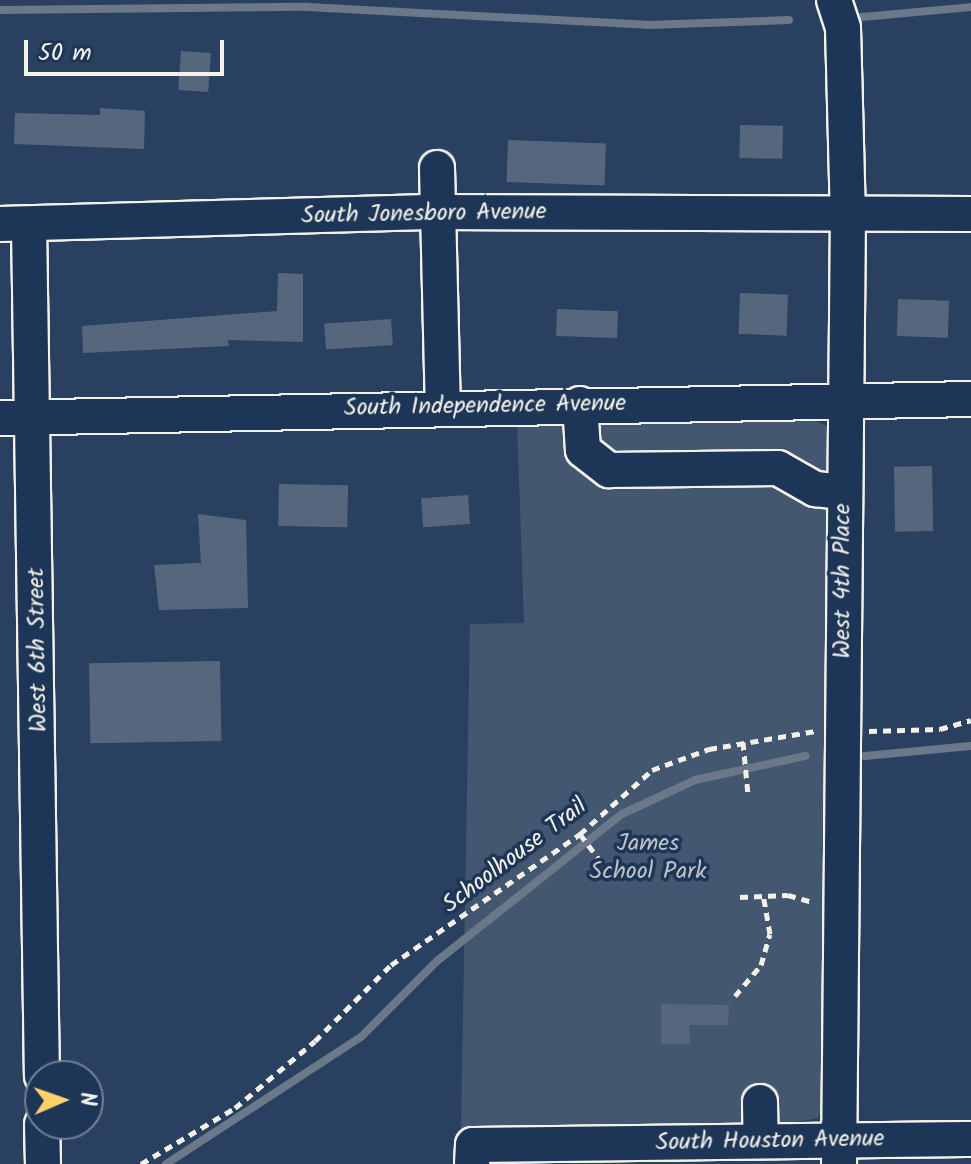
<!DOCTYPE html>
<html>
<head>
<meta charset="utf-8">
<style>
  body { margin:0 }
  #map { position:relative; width:971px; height:1164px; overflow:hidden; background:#2a4060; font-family:Kalam,sans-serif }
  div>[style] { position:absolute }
  .green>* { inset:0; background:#445771 }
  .stream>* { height:8px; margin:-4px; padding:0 4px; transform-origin:4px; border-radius:4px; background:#6a788a }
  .building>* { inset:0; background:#56677d; transform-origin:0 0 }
  .path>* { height:5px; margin-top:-2.5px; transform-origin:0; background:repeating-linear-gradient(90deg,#f4f1e8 0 8px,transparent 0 14px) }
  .roads { filter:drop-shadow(2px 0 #f4f1e8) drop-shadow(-2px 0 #f4f1e8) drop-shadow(0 2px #f4f1e8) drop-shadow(0 -2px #f4f1e8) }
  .minor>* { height:34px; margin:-17px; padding:0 17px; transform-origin:17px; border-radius:17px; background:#1d3557 }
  span { translate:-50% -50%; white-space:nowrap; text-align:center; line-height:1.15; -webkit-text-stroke:7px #1d3557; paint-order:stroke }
  .street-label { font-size:24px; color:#f4f1e8 }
  .park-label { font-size:24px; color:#bfc3c4 }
  .north { position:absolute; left:24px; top:1060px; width:80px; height:80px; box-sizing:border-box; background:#1d3557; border:2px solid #738091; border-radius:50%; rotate:88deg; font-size:22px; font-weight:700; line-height:32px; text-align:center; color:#f4f1e8 }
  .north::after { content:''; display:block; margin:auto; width:28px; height:36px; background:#ffd166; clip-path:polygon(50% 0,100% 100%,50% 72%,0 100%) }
  .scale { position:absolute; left:24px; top:40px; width:200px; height:36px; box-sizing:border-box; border:4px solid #f4f1e8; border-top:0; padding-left:10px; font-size:24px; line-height:28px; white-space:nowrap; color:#f4f1e8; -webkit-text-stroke:6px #1d3557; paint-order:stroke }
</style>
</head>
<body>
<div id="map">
  <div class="green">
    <i style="clip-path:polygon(809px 419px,833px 428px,828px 1092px,818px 1118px,781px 1125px,461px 1129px,470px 624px,524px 623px,517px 421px)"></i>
  </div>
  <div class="stream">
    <i style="left:0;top:10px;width:307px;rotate:-0.6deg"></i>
    <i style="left:307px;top:7px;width:341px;rotate:3deg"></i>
    <i style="left:648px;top:25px;width:141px;rotate:-2deg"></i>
    <i style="left:862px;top:17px;width:109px;rotate:-5.2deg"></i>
    <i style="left:865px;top:756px;width:106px;rotate:-5.4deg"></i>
    <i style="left:166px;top:1164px;width:233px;rotate:-33.1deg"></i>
    <i style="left:361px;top:1037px;width:107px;rotate:-45deg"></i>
    <i style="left:437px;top:961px;width:236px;rotate:-38.5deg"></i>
    <i style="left:622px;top:814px;width:81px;rotate:-25deg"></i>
    <i style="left:695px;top:780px;width:113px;rotate:-12.3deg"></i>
  </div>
  <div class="building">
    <i style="left:181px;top:51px;width:30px;height:39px;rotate:4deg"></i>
    <i style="clip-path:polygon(100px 108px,145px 111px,144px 149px,14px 144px,15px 113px,100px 115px)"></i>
    <i style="left:740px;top:125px;width:43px;height:33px;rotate:1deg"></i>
    <i style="left:508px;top:140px;width:98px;height:42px;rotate:2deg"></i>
    <i style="clip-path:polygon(278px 273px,303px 274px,303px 342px,228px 340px,229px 346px,83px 353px,82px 326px,277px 311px)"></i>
    <i style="left:740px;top:293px;width:48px;height:41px;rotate:2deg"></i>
    <i style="left:898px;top:299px;width:51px;height:37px;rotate:2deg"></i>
    <i style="left:557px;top:309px;width:61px;height:27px;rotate:2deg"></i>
    <i style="left:391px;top:319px;width:26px;height:67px;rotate:86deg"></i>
    <i style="left:932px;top:466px;width:65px;height:38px;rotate:89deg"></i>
    <i style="left:279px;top:484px;width:69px;height:42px;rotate:1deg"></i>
    <i style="left:468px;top:495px;width:29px;height:47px;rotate:86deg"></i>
    <i style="clip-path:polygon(198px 514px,246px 520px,248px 608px,159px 610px,154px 565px,201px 563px)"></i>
    <i style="left:220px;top:661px;width:80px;height:131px;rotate:89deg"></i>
    <i style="clip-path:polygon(661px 1004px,729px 1005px,728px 1025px,689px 1025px,690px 1044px,661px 1044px)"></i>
  </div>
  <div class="path">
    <i style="left:869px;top:731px;width:71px;rotate:-1.6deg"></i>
    <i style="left:940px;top:729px;width:32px;rotate:-16deg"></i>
    <i style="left:743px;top:742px;width:53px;rotate:84.6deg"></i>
    <i style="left:580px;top:834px;width:41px;rotate:52.9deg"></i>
    <i style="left:740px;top:897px;width:48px;rotate:-2.4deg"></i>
    <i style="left:788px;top:895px;width:25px;rotate:16deg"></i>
    <i style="left:735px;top:996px;width:40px;rotate:-50deg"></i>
    <i style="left:761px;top:965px;width:32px;rotate:-74deg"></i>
    <i style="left:770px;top:934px;width:41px;rotate:-99.9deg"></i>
    <i style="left:141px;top:1164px;width:109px;rotate:-30.8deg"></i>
    <i style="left:235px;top:1108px;width:104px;rotate:-39.9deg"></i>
    <i style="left:315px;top:1041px;width:107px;rotate:-45deg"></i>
    <i style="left:391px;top:965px;width:230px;rotate:-34.7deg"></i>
    <i style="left:580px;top:834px;width:96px;rotate:-41.6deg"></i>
    <i style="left:652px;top:770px;width:61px;rotate:-20.2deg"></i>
    <i style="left:709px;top:749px;width:108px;rotate:-9.6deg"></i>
  </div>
  <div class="roads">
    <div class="minor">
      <i style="left:834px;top:0;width:29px;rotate:72deg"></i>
      <i style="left:843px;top:28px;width:185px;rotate:88.5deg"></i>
      <i style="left:848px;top:213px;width:951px;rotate:90.54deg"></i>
      <i style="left:437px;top:168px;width:238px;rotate:88.6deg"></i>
      <i style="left:0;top:224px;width:437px;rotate:-1.6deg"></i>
      <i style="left:437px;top:212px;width:534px;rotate:0.21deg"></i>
      <i style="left:29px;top:224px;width:852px;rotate:89.13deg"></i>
      <i style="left:580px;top:404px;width:46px;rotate:86.3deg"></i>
      <i style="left:583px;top:450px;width:33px;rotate:38deg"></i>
      <i style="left:609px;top:470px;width:169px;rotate:-0.7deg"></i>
      <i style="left:778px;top:468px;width:43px;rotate:29.6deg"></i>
      <i style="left:815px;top:489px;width:29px;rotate:6deg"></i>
      <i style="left:0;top:418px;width:971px;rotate:-1.12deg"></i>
      <i style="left:760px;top:1102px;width:39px;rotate:89deg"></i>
      <i style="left:42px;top:1124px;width:40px;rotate:88.6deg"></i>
      <i style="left:472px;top:1164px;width:19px;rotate:-87deg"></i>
      <i style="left:473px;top:1145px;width:498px;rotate:-0.7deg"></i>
    </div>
  </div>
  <div class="street-label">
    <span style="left:424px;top:214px;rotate:-1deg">South Jonesboro Avenue</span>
    <span style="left:485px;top:406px;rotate:-1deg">South Independence Avenue</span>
    <span style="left:843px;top:581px;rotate:-90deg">West 4th Place</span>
    <span style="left:38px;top:650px;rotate:-91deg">West 6th Street</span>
    <span style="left:515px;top:856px;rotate:-37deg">Schoolhouse Trail</span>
    <span style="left:770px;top:1141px;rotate:-1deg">South Houston Avenue</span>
  </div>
  <div class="park-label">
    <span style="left:648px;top:858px">James<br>School Park</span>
  </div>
  <div class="north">N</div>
  <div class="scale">50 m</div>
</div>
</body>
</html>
